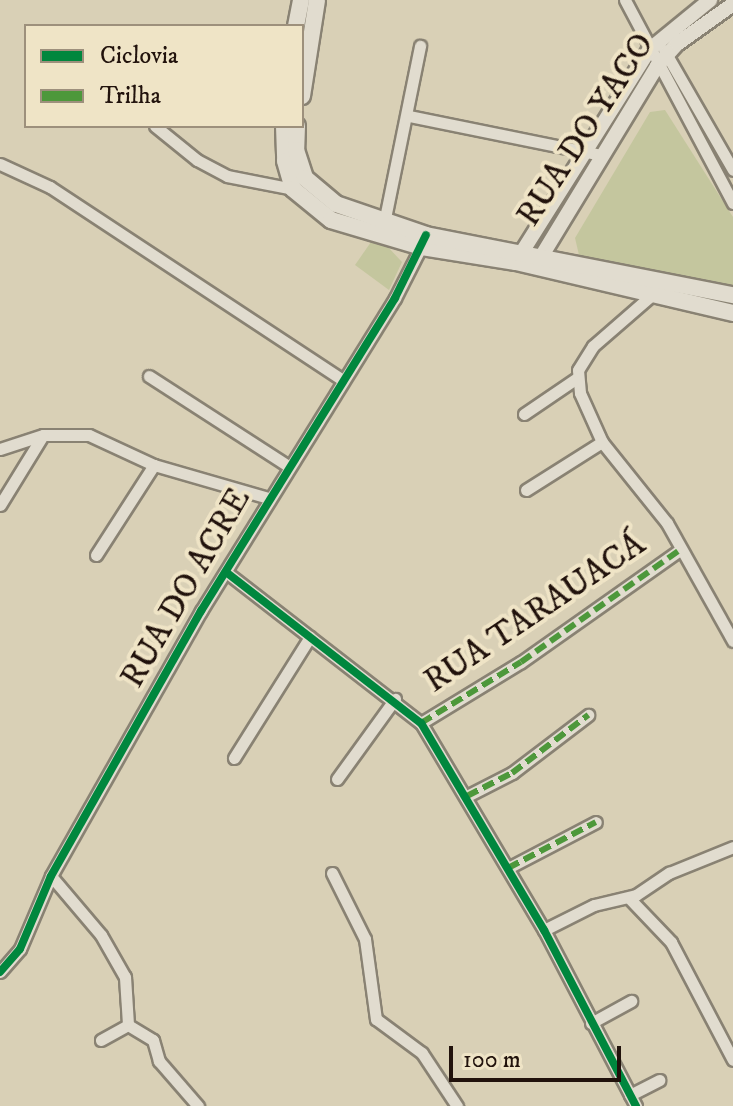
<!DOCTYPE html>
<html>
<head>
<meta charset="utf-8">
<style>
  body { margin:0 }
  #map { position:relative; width:733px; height:1106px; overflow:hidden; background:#d9d0b6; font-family:"IM FELL DW Pica",serif }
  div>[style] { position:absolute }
  .green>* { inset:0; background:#c4c69e }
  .roads { filter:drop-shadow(2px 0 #898273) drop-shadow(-2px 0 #898273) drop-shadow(0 2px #898273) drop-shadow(0 -2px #898273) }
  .minor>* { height:11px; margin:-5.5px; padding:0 5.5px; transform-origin:5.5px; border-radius:5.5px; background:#e1dccf }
  .tertiary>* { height:14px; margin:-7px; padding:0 7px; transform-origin:7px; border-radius:7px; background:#e1dccf }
  .secondary>* { height:16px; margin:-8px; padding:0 8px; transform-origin:8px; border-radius:8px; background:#e1dccf }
  .quiet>* { height:6px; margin-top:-3px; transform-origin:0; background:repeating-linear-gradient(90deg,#4d983b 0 12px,transparent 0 18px) }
  .cycleway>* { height:8px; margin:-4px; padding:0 4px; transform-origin:4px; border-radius:4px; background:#00873e }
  span { translate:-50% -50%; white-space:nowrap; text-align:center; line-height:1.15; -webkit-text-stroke:8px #efe4c6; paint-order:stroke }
  .street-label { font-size:34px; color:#21120c }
  .legend { position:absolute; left:24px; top:24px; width:280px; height:104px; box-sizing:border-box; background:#efe4c6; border:2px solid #9d907c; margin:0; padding:10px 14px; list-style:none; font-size:24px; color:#21120c }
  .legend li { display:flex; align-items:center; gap:16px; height:40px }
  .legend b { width:40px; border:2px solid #9d907c }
  .scale { position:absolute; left:449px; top:1046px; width:172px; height:36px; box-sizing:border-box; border:4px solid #21120c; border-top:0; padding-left:10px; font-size:24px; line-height:28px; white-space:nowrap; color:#21120c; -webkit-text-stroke:6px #efe4c6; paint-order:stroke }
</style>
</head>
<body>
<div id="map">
  <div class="green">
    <i style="clip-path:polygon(665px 110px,733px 217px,733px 291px,579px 255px,575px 238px,650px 112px)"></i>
    <i style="clip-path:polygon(371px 242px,387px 246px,402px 262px,389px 290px,355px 265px)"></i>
  </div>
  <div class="roads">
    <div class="minor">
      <i style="left:625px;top:0;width:230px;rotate:62deg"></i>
      <i style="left:664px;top:50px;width:138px;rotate:60.1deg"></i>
      <i style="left:409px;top:116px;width:195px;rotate:11.5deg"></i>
      <i style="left:155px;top:126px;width:54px;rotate:39deg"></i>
      <i style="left:197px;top:160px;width:34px;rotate:28deg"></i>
      <i style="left:227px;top:176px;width:67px;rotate:11.1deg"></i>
      <i style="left:0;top:164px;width:55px;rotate:24.7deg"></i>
      <i style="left:50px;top:187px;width:349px;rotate:33.4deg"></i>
      <i style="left:383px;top:228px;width:186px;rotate:-78.5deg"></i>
      <i style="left:654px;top:293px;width:81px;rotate:139deg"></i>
      <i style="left:593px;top:346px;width:28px;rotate:122deg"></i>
      <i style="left:578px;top:370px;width:23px;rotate:85deg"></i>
      <i style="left:580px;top:393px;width:54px;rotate:65.8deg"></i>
      <i style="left:602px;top:442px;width:104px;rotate:51.3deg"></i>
      <i style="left:667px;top:523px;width:135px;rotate:60.8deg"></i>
      <i style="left:149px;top:376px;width:166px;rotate:32.9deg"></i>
      <i style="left:524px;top:414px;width:64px;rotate:-34.2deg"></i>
      <i style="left:0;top:449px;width:45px;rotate:-18deg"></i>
      <i style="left:43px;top:435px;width:46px"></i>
      <i style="left:89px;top:435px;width:72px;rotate:24.8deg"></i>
      <i style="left:154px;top:465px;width:119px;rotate:16.1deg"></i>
      <i style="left:526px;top:490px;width:90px;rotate:-32.3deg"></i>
      <i style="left:0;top:505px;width:82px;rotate:-58.4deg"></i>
      <i style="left:96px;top:555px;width:107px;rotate:-57.2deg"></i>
      <i style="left:226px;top:572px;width:247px;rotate:37.8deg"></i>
      <i style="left:421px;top:723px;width:241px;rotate:59.3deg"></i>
      <i style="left:544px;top:930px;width:199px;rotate:62.4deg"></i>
      <i style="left:421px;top:723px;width:117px;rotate:-31.4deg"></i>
      <i style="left:521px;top:662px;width:194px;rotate:-35.2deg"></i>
      <i style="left:234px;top:758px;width:143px;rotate:-57.9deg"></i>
      <i style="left:337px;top:779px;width:99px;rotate:-54.1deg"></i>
      <i style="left:467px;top:796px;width:51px;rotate:-27.1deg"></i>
      <i style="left:512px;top:773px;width:96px;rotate:-37.3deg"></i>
      <i style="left:508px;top:868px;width:99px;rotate:-27.6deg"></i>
      <i style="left:332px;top:873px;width:74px;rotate:63.4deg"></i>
      <i style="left:365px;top:939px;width:81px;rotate:82.2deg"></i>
      <i style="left:376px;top:1019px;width:57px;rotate:36.5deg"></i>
      <i style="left:422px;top:1053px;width:64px;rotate:56.6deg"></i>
      <i style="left:51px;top:876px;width:77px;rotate:49.7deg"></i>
      <i style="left:101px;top:935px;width:48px;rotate:60.3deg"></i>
      <i style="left:125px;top:977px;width:48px;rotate:86.4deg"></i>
      <i style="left:128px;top:1025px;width:31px;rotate:151deg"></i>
      <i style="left:629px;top:898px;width:61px;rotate:46.3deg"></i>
      <i style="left:671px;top:942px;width:133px;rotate:62.3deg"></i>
      <i style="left:544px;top:930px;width:56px;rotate:-26.6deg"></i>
      <i style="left:594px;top:905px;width:43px;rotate:-13.4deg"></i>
      <i style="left:636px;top:895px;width:40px;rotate:-34deg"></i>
      <i style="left:669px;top:873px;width:69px;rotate:-22.1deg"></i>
      <i style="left:0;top:972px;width:30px;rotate:-49deg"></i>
      <i style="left:20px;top:949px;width:79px;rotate:-67deg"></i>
      <i style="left:51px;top:876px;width:305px;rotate:-60.5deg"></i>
      <i style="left:201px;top:611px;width:368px;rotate:-58.2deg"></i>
      <i style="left:395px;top:298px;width:62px;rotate:-63deg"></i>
      <i style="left:591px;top:1023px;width:46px;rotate:-28.8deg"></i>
      <i style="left:128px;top:1025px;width:29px;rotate:31deg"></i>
      <i style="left:153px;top:1040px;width:22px;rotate:74deg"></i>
      <i style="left:159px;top:1061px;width:60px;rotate:49.1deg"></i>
      <i style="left:630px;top:1095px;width:33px;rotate:-27deg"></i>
    </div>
    <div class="tertiary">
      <i style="left:517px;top:260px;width:248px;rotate:-57.8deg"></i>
      <i style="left:649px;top:50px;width:79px;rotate:-39.3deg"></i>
      <i style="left:535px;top:267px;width:235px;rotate:-58.7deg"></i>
      <i style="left:657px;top:66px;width:30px;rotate:-48deg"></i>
      <i style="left:677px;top:44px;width:69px;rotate:-35.5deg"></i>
    </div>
    <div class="secondary">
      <i style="left:296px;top:26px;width:26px;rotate:-79deg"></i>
      <i style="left:302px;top:96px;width:97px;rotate:-81.1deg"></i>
      <i style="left:284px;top:126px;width:35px;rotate:88deg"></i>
      <i style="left:285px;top:161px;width:29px;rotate:74deg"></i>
      <i style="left:293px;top:189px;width:49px;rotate:39.2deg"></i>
      <i style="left:331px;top:220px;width:95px;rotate:16.5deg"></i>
      <i style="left:422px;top:247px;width:95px;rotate:9.1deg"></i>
      <i style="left:516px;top:262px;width:223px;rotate:13.2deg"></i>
      <i style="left:297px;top:126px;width:24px;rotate:92deg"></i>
      <i style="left:296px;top:150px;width:29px;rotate:72deg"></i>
      <i style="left:305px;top:178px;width:40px;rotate:40deg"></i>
      <i style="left:336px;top:204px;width:95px;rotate:19deg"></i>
      <i style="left:426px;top:235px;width:313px;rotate:11.1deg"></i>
    </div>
  </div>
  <div class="quiet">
    <i style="left:421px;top:723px;width:117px;rotate:-31.4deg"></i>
    <i style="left:521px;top:662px;width:194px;rotate:-35.2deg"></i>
    <i style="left:467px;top:796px;width:51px;rotate:-27.1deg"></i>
    <i style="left:512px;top:773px;width:96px;rotate:-37.3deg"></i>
    <i style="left:508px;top:868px;width:99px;rotate:-27.6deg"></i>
  </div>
  <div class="cycleway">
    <i style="left:226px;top:572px;width:247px;rotate:37.8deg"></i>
    <i style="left:421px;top:723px;width:241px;rotate:59.3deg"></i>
    <i style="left:544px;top:930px;width:199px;rotate:62.4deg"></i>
    <i style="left:0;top:972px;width:30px;rotate:-49deg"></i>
    <i style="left:20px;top:949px;width:79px;rotate:-67deg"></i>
    <i style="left:51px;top:876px;width:305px;rotate:-60.5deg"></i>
    <i style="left:201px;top:611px;width:368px;rotate:-58.2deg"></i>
    <i style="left:395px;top:298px;width:70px;rotate:-63.8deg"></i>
  </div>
  <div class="street-label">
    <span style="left:586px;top:130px;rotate:-57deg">RUA DO YACO</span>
    <span style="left:186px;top:588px;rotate:-60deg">RUA DO ACRE</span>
    <span style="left:535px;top:613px;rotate:-34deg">RUA TARAUACÁ</span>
  </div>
  <ul class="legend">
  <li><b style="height:10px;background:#00873e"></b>Ciclovia</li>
  <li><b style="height:10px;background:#4d983b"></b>Trilha</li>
  </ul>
  <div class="scale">100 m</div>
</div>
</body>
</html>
